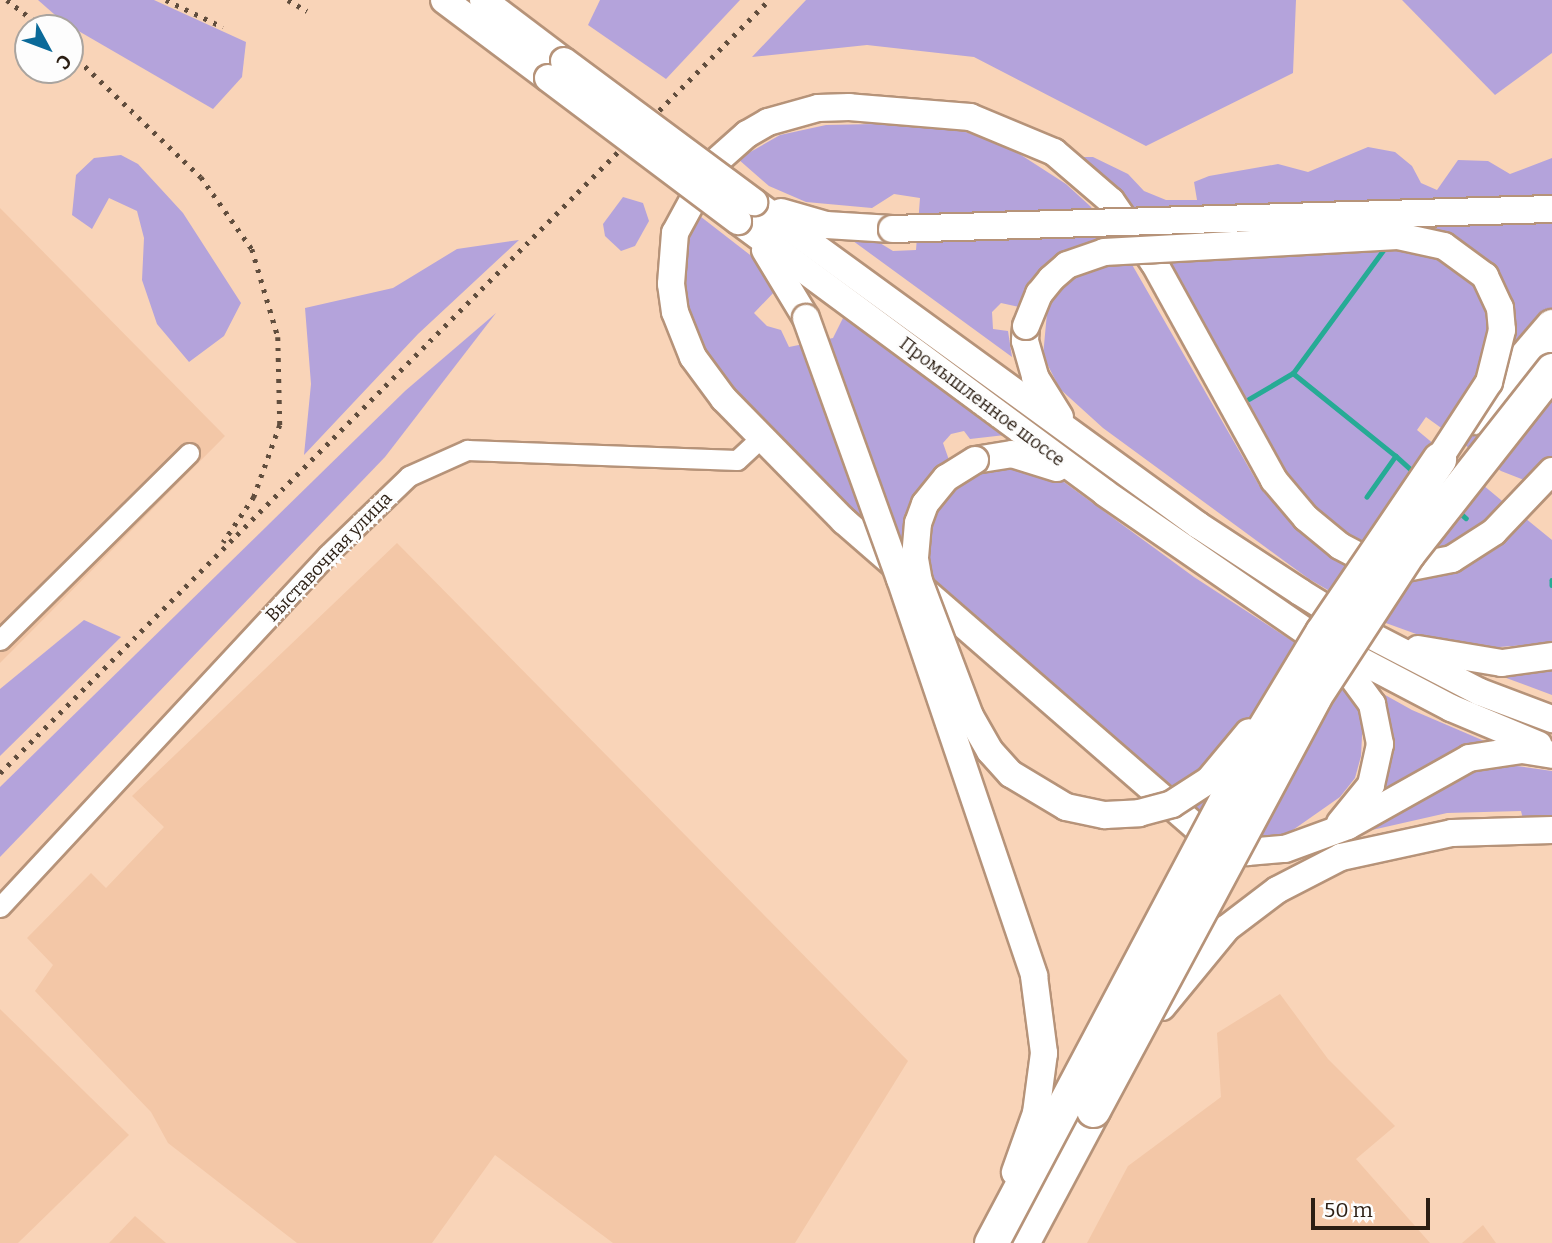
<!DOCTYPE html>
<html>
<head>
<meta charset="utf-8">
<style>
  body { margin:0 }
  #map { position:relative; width:1552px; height:1243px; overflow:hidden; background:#f9d4b8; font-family:Bitter,serif }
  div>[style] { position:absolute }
  .built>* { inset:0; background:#f3c7a7 }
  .green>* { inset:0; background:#b4a3db }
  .stream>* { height:4.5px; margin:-2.25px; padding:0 2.25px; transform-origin:2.25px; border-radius:2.25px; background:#26ab95 }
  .roads { filter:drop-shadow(2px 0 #b69379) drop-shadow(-2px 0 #b69379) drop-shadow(0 2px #b69379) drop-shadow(0 -2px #b69379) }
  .street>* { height:19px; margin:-9.5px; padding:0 9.5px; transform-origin:9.5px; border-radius:9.5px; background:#fff }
  .secondary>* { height:26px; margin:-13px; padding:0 13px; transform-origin:13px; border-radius:13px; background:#fff }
  .highway>* { height:33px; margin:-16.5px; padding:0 16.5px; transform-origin:16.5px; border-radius:16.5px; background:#fff }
  .rail>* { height:4.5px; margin-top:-2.25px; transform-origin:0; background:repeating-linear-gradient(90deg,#604d3d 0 3.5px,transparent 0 10.5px) }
  .bridges { filter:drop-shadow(2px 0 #b69379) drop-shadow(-2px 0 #b69379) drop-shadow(0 2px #b69379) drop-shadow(0 -2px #b69379) }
  .secondary-bridge>* { height:26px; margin:-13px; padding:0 13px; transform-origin:13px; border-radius:13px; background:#fff }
  .highway-bridge>* { height:33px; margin:-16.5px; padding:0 16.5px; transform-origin:16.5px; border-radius:16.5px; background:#fff }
  span { translate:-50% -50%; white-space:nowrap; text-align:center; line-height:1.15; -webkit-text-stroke:5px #fdfdfd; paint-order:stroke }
  .street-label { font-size:18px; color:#2b1e13 }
  .north { position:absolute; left:14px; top:14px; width:70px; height:70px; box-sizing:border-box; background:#fdfdfd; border:2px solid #a9a49f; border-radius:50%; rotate:131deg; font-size:19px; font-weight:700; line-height:28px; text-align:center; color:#2b1e13 }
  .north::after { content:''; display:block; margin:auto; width:24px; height:32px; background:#0b6a99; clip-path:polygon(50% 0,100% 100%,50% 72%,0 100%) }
  .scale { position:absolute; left:1311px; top:1198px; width:119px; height:32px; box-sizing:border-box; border:4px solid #2b1e13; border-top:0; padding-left:9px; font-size:21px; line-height:24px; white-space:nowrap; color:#2b1e13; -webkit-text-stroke:5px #fdfdfd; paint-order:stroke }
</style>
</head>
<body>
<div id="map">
  <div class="built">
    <i style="clip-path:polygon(0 208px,225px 436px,0 663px)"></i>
    <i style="clip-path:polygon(397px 543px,908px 1061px,795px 1243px,613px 1243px,495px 1155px,432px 1243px,297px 1243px,168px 1143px,151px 1112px,35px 991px,53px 965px,27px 938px,91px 873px,106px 888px,164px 827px,132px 796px)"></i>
    <i style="clip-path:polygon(1280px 994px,1328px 1059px,1395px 1126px,1356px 1159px,1430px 1243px,1087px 1243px,1128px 1166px,1221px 1097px,1217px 1033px)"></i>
    <i style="clip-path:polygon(0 1009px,129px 1135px,18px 1243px,0 1243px)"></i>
    <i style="clip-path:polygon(135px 1216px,166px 1243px,109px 1243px)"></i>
    <i style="clip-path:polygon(1483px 1225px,1496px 1243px,1462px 1243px)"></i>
  </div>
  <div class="green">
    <i style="clip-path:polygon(38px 0,154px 0,246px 42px,242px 77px,213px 109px,63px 22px)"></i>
    <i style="clip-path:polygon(600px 0,740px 0,666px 79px,588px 25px)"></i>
    <i style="clip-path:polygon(806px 0,1296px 0,1293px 73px,1146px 146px,974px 57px,867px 45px,752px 57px)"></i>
    <i style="clip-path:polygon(1402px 0,1552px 0,1552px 53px,1495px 95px)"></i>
    <i style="clip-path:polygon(875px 124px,959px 130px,1004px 144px,1066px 184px,1090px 206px,1115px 235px,1260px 487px,1293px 525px,1325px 552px,1352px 565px,1426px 578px,1439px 575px,1525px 518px,1552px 540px,1552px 643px,1486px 648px,1430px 639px,1383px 622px,1309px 579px,1103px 428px,1060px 389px,1043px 356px,1047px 313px,1001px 303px,992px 312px,993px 329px,1008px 331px,1012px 357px,849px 238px,875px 240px,893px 251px,916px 250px,920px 198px,894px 194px,872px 208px,806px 202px,769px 186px,738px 159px,780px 135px,826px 125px)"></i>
    <i style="clip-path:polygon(1368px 147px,1395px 152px,1412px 166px,1421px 183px,1437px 190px,1458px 160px,1488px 161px,1510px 174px,1552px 158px,1552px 456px,1529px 482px,1501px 471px,1426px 417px,1417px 430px,1507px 505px,1498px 516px,1434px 555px,1364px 543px,1322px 518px,1273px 460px,1116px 192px,1080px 157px,1093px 157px,1128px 174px,1144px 191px,1166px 200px,1197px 200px,1194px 182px,1209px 176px,1278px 164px,1308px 172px)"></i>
    <i style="clip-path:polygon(121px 155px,138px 164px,183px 213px,241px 303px,224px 336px,189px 362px,157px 324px,142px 280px,144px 238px,137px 211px,109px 198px,92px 229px,72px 215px,76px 175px,94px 158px)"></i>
    <i style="clip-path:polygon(623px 197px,643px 203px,649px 221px,635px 246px,621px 251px,605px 236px,603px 224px)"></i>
    <i style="clip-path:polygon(696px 213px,754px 258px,777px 289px,754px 313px,767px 326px,781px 330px,789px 347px,833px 338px,845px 314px,1005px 435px,970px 439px,964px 431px,951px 434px,943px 443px,949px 460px,968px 480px,994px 461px,1042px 466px,1194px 577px,1320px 659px,1358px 704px,1363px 717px,1361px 756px,1355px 778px,1340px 797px,1280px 839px,1245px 839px,1193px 810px,862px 526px,726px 388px,696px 349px,679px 274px)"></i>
    <i style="clip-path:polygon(519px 240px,418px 334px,304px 455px,311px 384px,305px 308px,393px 288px,457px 249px)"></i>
    <i style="clip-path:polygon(496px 313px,385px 457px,0 857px,0 787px,405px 391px)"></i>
    <i style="clip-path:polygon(84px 620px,121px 637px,0 756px,0 689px)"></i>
    <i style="clip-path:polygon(1552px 668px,1552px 695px,1490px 672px)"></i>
    <i style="clip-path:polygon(1378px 691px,1412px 710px,1489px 743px,1363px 811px)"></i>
    <i style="clip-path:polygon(1517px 766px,1552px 771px,1552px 819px,1523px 819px,1521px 811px,1447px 813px,1350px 835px,1459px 776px,1489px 767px)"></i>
  </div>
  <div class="stream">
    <i style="left:1293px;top:373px;width:132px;rotate:38.9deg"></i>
    <i style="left:1396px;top:456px;width:50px;rotate:125.3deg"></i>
    <i style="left:1249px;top:399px;width:51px;rotate:-30.6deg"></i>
    <i style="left:1293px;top:373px;width:159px;rotate:-53.7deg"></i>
    <i style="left:1396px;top:456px;width:24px;rotate:42deg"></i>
    <i style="left:1457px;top:510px;width:12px;rotate:42deg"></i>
    <i style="left:1552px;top:580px;width:5px;rotate:90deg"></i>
  </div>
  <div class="roads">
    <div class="street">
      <i style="left:0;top:640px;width:266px;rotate:-44.7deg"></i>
      <i style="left:0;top:907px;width:480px;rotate:-47.1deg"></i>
      <i style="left:327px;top:555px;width:114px;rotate:-43.9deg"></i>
      <i style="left:409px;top:476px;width:64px;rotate:-24.1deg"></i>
      <i style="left:467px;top:450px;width:270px;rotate:2.1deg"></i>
      <i style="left:737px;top:460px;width:33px;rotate:-43deg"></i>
    </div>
    <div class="secondary">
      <i style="left:444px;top:0;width:130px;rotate:36.9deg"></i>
      <i style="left:483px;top:0;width:101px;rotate:37deg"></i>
      <i style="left:754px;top:202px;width:549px;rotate:36.04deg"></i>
      <i style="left:1198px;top:525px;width:122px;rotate:33.3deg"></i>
      <i style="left:1300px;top:592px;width:78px;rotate:31.8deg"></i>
      <i style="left:1366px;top:633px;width:128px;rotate:27.4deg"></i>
      <i style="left:1480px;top:692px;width:77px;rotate:20.6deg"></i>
      <i style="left:781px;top:212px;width:47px;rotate:16.1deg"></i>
      <i style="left:826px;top:225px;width:66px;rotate:3.5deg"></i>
      <i style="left:738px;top:221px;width:457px;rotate:36.5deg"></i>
      <i style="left:1105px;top:493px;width:247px;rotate:34.6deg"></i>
      <i style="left:1308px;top:633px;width:161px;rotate:27.7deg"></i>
      <i style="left:1451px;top:708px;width:95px;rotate:22.8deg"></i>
      <i style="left:765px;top:250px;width:79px;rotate:58.9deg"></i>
      <i style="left:1026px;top:326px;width:15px;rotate:94deg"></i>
      <i style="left:1025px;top:341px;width:37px;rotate:74deg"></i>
      <i style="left:1035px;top:377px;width:47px;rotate:58deg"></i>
      <i style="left:975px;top:460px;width:37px;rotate:-9deg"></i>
      <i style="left:1012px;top:454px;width:47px;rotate:17.3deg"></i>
      <i style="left:1552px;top:471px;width:84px;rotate:133.6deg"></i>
      <i style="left:1494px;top:532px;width:50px;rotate:147.3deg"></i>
      <i style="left:1452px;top:559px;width:57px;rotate:168.9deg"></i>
      <i style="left:1396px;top:570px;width:18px;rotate:-167deg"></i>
      <i style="left:1378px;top:566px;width:43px;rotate:-152.2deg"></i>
      <i style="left:1340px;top:546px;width:44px;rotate:-140.5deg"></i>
      <i style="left:1306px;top:518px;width:50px;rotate:-130.1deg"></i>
      <i style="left:1274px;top:480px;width:248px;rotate:-118.9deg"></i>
      <i style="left:1154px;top:263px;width:75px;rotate:-124.7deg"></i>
      <i style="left:1111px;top:201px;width:75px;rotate:-139.3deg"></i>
      <i style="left:1054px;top:152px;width:91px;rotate:-157.4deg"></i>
      <i style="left:970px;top:117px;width:121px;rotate:-175.3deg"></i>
      <i style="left:849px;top:107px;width:31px;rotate:178deg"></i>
      <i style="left:818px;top:108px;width:52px;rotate:164.4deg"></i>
      <i style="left:768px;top:122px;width:24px;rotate:150deg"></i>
      <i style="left:747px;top:134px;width:47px;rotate:138.5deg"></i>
      <i style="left:712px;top:165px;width:77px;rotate:118.6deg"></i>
      <i style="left:675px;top:233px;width:51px;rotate:94.5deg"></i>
      <i style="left:671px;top:284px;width:28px;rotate:82deg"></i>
      <i style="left:675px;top:312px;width:48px;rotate:68.2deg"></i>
      <i style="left:693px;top:357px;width:52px;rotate:53.6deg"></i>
      <i style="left:724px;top:399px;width:171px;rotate:45.5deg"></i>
      <i style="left:844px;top:521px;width:481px;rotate:41deg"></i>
      <i style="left:1207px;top:837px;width:43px;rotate:20.6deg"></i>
      <i style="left:1247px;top:852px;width:38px;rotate:-5deg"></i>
      <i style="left:1285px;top:849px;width:67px;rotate:-20.1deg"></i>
      <i style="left:1348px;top:826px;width:139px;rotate:-29.3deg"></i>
      <i style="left:1469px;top:758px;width:54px;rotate:-8.6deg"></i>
      <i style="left:1522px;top:750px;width:30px;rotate:9deg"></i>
      <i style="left:1418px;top:649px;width:85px;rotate:9.5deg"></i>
      <i style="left:1502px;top:663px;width:50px;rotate:-8deg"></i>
      <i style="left:1339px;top:659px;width:56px;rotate:53.7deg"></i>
      <i style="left:1372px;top:704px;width:41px;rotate:78.7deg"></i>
      <i style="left:1380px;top:744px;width:42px;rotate:102.4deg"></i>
      <i style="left:1371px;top:785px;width:49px;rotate:129.2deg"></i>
      <i style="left:1162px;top:1007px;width:102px;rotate:-50.6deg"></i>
      <i style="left:1227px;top:928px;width:63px;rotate:-37.2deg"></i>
      <i style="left:1277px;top:890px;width:72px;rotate:-27.3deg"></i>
      <i style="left:1341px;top:857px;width:114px;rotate:-12.2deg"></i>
      <i style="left:1452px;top:833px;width:100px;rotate:-1.7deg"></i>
    </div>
    <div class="highway">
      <i style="left:1474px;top:417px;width:120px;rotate:-49.4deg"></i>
      <i style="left:1022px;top:1243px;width:151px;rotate:-61.9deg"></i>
    </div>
  </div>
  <div class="rail">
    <i style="left:7px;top:0;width:44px;rotate:37.6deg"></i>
    <i style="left:166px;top:0;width:63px;rotate:25.3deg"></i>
    <i style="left:288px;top:0;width:22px;rotate:30deg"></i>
    <i style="left:70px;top:52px;width:181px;rotate:43.7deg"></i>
    <i style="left:201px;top:177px;width:88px;rotate:54.7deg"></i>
    <i style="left:252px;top:249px;width:92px;rotate:73.5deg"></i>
    <i style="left:278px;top:337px;width:88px;rotate:88.7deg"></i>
    <i style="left:280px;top:425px;width:77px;rotate:109.9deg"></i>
    <i style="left:254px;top:497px;width:55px;rotate:124deg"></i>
    <i style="left:0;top:773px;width:1090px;rotate:-45.15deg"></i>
  </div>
  <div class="bridges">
    <div class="secondary-bridge">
      <i style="left:564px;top:61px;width:237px;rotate:36.6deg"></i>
      <i style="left:548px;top:78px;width:238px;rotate:37deg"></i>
      <i style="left:892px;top:229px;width:660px;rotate:-1.74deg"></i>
      <i style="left:806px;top:318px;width:277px;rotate:70.2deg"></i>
      <i style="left:900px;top:579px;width:419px;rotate:71.3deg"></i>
      <i style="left:1034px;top:976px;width:78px;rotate:82.6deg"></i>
      <i style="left:1044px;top:1053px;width:61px;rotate:97.6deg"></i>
      <i style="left:1036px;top:1113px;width:63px;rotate:109.6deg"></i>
      <i style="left:1026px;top:326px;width:35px;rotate:-68deg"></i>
      <i style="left:1039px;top:294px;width:19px;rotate:-51deg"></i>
      <i style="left:1051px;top:279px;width:21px;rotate:-41deg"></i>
      <i style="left:1067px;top:265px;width:39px;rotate:-19deg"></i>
      <i style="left:1104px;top:252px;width:294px;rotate:-3.1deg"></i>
      <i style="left:1398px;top:236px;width:47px;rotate:12.3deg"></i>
      <i style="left:1444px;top:246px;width:51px;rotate:36.2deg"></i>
      <i style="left:1485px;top:276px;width:35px;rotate:65deg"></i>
      <i style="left:1500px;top:308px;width:22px;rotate:85deg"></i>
      <i style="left:1502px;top:330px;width:54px;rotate:104deg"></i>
      <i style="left:1489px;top:382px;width:92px;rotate:123deg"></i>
      <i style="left:975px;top:460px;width:34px;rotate:148deg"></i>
      <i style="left:946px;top:478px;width:33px;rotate:129deg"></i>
      <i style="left:925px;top:504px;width:20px;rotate:110deg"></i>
      <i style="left:918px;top:523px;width:36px;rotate:95deg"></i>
      <i style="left:915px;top:559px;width:22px;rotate:80deg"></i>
      <i style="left:919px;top:581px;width:144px;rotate:69.3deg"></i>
      <i style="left:970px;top:716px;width:40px;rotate:60.3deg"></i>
      <i style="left:990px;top:751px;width:31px;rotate:48deg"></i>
      <i style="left:1011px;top:774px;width:64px;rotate:31deg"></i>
      <i style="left:1066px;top:807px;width:40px;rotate:12deg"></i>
      <i style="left:1105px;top:815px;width:34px;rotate:-3deg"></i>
      <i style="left:1139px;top:813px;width:34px;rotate:-15deg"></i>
      <i style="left:1172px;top:804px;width:44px;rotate:-33deg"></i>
      <i style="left:1209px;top:780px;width:62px;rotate:-50.2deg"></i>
    </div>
    <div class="highway-bridge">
      <i style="left:1093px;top:1110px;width:468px;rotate:-61.8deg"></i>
      <i style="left:1314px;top:697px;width:172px;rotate:-56.9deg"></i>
      <i style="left:1408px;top:553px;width:233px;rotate:-51.8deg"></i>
      <i style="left:991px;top:1243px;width:577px;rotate:-62.1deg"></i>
      <i style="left:1261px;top:733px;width:118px;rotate:-58.9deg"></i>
      <i style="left:1322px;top:632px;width:209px;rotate:-55.9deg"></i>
    </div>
  </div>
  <div class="street-label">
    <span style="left:982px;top:402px;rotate:37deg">Промышленное шоссе</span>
    <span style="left:329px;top:557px;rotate:-46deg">Выставочная улица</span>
  </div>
  <div class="north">С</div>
  <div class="scale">50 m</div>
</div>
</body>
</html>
